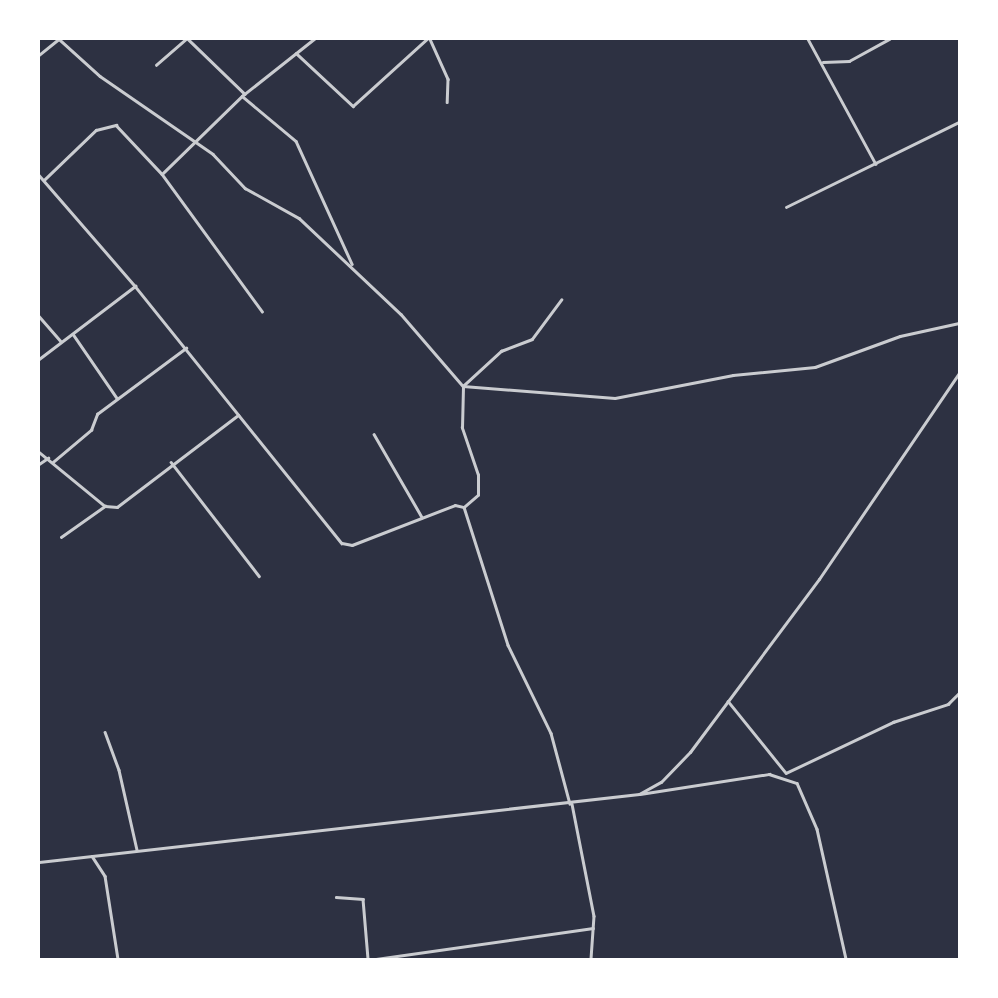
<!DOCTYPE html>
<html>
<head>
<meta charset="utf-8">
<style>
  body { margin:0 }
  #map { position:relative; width:998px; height:998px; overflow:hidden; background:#2d3142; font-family:"Roboto Serif",serif }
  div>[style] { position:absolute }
  .minor>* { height:2.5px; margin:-1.25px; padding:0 1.25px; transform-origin:1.25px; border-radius:1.25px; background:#caccd0 }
  .tertiary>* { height:3px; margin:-1.5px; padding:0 1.5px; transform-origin:1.5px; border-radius:1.5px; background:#caccd0 }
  span { translate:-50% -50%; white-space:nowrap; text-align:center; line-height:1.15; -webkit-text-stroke:4.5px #fff; paint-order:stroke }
  .frame { position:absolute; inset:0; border:40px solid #fff; pointer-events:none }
</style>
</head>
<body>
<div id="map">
  <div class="minor">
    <i style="left:59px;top:39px;width:55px;rotate:42.1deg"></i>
    <i style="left:100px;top:76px;width:137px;rotate:34.6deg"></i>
    <i style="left:213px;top:154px;width:47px;rotate:46.7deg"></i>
    <i style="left:245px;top:188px;width:62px;rotate:29.1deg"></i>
    <i style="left:299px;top:218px;width:140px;rotate:43.3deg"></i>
    <i style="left:401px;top:314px;width:95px;rotate:49.3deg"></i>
    <i style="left:463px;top:386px;width:152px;rotate:4.5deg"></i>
    <i style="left:615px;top:398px;width:120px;rotate:-11deg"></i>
    <i style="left:733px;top:375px;width:82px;rotate:-5.6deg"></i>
    <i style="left:815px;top:367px;width:90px;rotate:-20deg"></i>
    <i style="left:900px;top:336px;width:60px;rotate:-12.4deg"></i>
    <i style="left:188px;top:39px;width:79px;rotate:44deg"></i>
    <i style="left:430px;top:39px;width:44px;rotate:65.8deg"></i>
    <i style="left:448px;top:79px;width:23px;rotate:92deg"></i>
    <i style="left:808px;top:39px;width:142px;rotate:61.5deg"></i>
    <i style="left:296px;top:53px;width:78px;rotate:42.9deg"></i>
    <i style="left:353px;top:106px;width:100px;rotate:-42.2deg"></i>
    <i style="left:39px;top:55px;width:26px;rotate:-39deg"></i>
    <i style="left:823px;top:62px;width:26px;rotate:-2deg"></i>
    <i style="left:849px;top:61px;width:46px;rotate:-28.8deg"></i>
    <i style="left:156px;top:65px;width:40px;rotate:-41deg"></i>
    <i style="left:242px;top:96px;width:70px;rotate:39.8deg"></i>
    <i style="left:296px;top:141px;width:135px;rotate:65.5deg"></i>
    <i style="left:162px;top:174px;width:112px;rotate:-44.3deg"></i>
    <i style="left:242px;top:96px;width:92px;rotate:-38.4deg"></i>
    <i style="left:39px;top:175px;width:147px;rotate:49.1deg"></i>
    <i style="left:135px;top:286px;width:330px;rotate:51.2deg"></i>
    <i style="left:342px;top:543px;width:10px;rotate:11deg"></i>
    <i style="left:352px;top:545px;width:110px;rotate:-21.2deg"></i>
    <i style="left:455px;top:505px;width:9px;rotate:13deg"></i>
    <i style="left:464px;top:507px;width:145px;rotate:72.3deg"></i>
    <i style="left:508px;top:645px;width:98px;rotate:64deg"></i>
    <i style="left:551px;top:733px;width:73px;rotate:75deg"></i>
    <i style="left:44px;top:180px;width:72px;rotate:-43.9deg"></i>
    <i style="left:96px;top:130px;width:21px;rotate:-14deg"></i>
    <i style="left:116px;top:125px;width:67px;rotate:46.8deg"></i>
    <i style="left:162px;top:174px;width:170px;rotate:53.9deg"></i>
    <i style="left:786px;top:207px;width:193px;rotate:-26.2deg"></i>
    <i style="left:39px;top:316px;width:33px;rotate:49deg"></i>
    <i style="left:73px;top:334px;width:78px;rotate:55.5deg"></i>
    <i style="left:39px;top:359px;width:121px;rotate:-37.2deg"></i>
    <i style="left:374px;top:434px;width:96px;rotate:60deg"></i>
    <i style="left:39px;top:452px;width:85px;rotate:39.3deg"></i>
    <i style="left:105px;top:506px;width:12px;rotate:5deg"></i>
    <i style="left:117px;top:507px;width:152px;rotate:-37.2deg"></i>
    <i style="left:53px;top:462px;width:50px;rotate:-40.1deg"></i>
    <i style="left:91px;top:430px;width:17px;rotate:-69deg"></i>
    <i style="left:97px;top:414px;width:111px;rotate:-36.6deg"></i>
    <i style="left:171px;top:462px;width:144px;rotate:52.3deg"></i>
    <i style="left:39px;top:464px;width:11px;rotate:-34deg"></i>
    <i style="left:464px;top:507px;width:18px;rotate:-41deg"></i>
    <i style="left:478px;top:495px;width:20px;rotate:-90deg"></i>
    <i style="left:478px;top:475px;width:50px;rotate:-108.8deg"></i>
    <i style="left:462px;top:428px;width:42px;rotate:-88.6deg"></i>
    <i style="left:463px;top:386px;width:52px;rotate:-42.6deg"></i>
    <i style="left:501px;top:351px;width:33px;rotate:-21deg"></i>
    <i style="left:532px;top:339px;width:49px;rotate:-53.4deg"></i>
    <i style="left:61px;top:537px;width:54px;rotate:-35.2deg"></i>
    <i style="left:728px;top:701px;width:92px;rotate:51.1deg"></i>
    <i style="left:105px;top:732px;width:40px;rotate:69.8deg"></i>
    <i style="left:119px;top:770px;width:82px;rotate:77.3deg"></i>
    <i style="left:786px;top:773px;width:119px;rotate:-25.5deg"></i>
    <i style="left:893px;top:722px;width:58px;rotate:-18.1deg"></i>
    <i style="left:948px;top:704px;width:16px;rotate:-45deg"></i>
    <i style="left:640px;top:794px;width:131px;rotate:-8.8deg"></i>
    <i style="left:769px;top:774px;width:29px;rotate:18deg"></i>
    <i style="left:797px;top:783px;width:50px;rotate:66.5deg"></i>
    <i style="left:817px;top:829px;width:133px;rotate:77.4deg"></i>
    <i style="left:572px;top:804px;width:114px;rotate:78.9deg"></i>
    <i style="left:594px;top:916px;width:43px;rotate:94deg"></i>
    <i style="left:92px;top:856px;width:24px;rotate:57deg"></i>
    <i style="left:105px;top:876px;width:84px;rotate:81.1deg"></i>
    <i style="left:336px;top:897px;width:27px;rotate:4deg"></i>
    <i style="left:363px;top:899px;width:60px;rotate:85.2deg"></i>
    <i style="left:376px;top:959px;width:219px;rotate:-8.1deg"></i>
  </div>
  <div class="tertiary">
    <i style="left:39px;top:862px;width:604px;rotate:-6.47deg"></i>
    <i style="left:639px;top:794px;width:25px;rotate:-29deg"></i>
    <i style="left:661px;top:782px;width:42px;rotate:-46deg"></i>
    <i style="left:690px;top:752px;width:216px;rotate:-53.3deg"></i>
    <i style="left:819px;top:579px;width:249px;rotate:-55.8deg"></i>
  </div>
  <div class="frame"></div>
</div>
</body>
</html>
